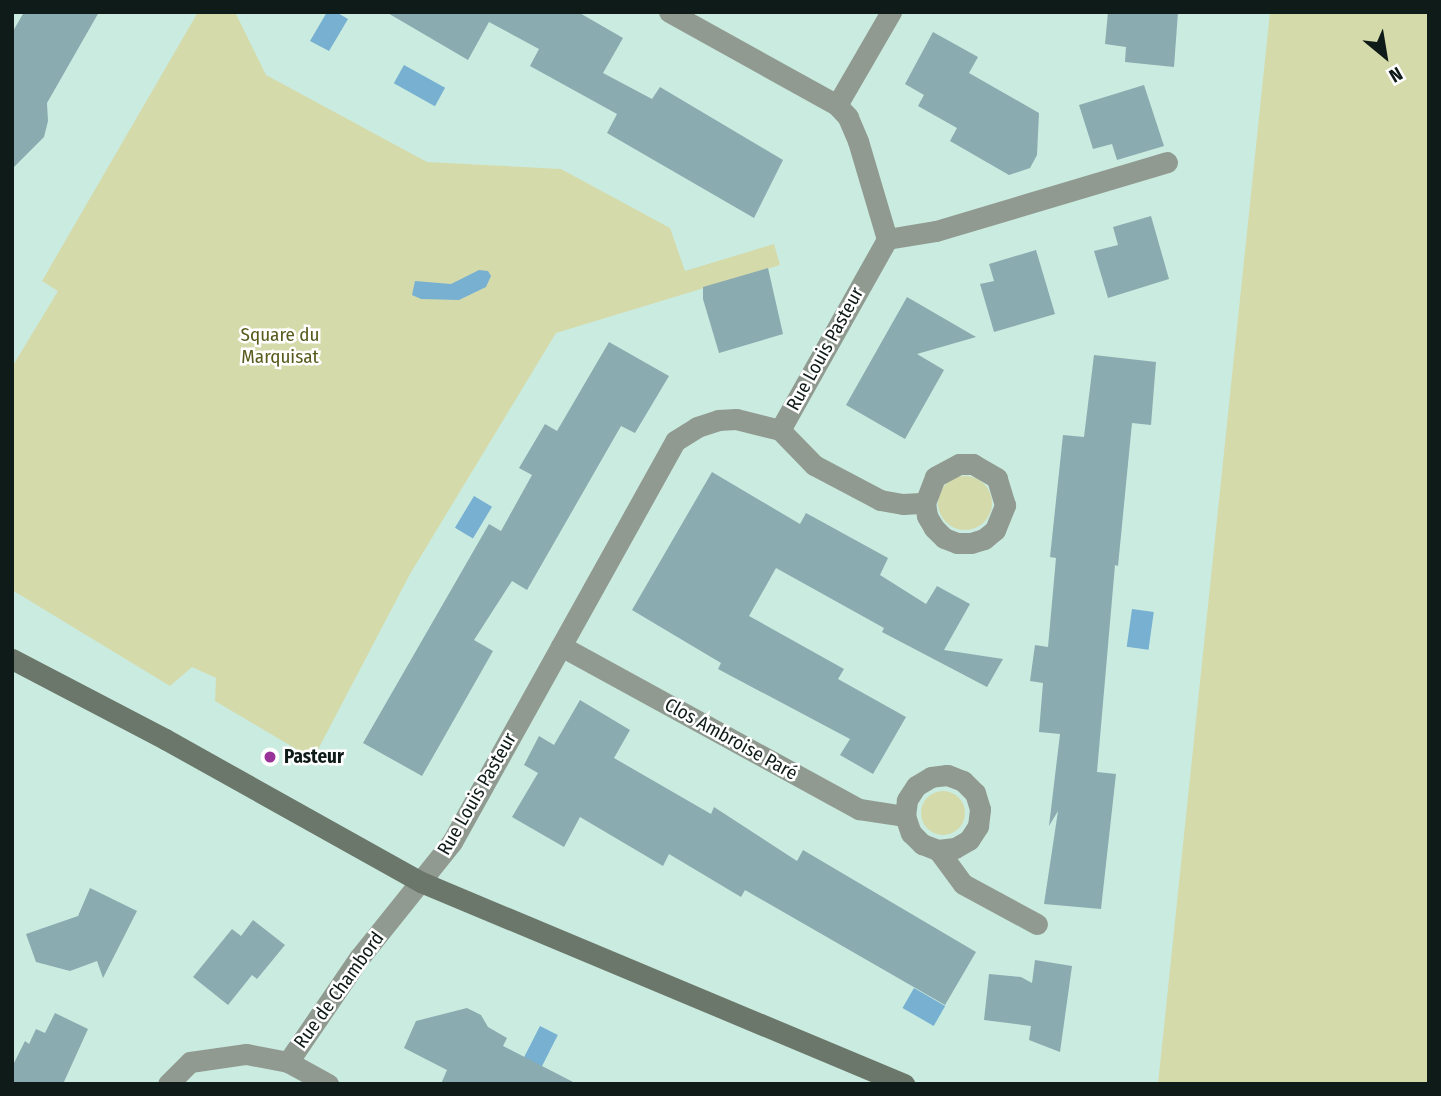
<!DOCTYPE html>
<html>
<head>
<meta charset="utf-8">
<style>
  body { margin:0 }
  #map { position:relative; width:1441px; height:1096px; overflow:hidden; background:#caebe0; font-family:"Fira Sans Condensed",sans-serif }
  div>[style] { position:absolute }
  .green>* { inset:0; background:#d5daab }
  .round { border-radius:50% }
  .water>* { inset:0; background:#77b0d1; transform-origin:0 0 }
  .building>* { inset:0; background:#8aabaf }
  .street>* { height:21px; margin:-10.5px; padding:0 10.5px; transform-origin:10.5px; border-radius:10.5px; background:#919a91 }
  .secondary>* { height:21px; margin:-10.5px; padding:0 10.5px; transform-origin:10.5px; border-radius:10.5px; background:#6b776a }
  .dots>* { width:19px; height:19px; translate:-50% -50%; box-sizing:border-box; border:4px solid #fff; border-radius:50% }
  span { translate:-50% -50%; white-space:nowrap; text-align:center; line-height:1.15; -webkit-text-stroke:5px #fff; paint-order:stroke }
  .park-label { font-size:19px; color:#585b1c }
  .street-label { font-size:19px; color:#0f1b18 }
  .poi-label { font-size:19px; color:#0f1b18; font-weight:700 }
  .left { translate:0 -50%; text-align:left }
  .frame { position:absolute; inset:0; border:14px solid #0f1b18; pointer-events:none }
  .north { position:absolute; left:1350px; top:21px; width:70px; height:70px; -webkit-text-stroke:5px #fff; paint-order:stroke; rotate:150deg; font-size:19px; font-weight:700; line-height:28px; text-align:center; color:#0f1b18 }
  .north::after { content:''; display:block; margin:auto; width:24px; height:32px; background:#0f1b18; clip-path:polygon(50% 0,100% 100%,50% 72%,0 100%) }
</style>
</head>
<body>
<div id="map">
  <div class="green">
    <i style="clip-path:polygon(198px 12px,235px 12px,266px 75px,427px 162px,561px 169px,670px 228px,685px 271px,774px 244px,780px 265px,556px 333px,410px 574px,313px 759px,215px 701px,216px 678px,192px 667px,170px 686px,12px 590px,12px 367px,58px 291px,42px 281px)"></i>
    <i style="clip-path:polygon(1270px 12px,1429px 12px,1429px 1084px,1158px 1084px)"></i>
    <i class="round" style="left:938px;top:476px;width:54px;height:54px"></i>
    <i class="round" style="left:921px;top:791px;width:44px;height:44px"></i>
  </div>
  <div class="water">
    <i style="clip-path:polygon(327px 12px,336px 12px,348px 19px,329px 51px,310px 41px)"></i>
    <i style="left:404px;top:65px;width:47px;height:21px;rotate:29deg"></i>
    <i style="clip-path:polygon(479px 270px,488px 271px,491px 276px,486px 287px,459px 300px,421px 299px,412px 295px,415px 281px,451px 284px)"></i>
    <i style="left:474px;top:496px;width:21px;height:37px;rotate:31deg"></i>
    <i style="left:1132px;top:609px;width:22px;height:38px;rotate:8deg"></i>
    <i style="left:914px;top:988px;width:36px;height:23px;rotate:30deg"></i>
    <i style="left:540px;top:1026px;width:20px;height:45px;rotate:27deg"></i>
  </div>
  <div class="building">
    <i style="clip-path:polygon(24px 12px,99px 12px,47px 103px,48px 121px,44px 137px,12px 169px,12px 33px)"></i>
    <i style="clip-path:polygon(386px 12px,578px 12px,623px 38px,603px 73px,652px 99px,660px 87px,783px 160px,754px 218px,607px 133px,617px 114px,530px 66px,539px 49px,489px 22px,468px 60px)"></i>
    <i style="clip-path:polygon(1108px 12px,1178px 12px,1174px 67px,1125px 62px,1126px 47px,1105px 44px)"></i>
    <i style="clip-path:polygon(933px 32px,978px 57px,969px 73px,1039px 113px,1037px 155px,1030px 168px,1009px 175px,950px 141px,957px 128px,918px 106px,924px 95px,905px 84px)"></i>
    <i style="clip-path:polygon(1144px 85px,1164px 146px,1117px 160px,1112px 144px,1093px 149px,1079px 105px)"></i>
    <i style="clip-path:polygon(1151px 216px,1169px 279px,1108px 298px,1094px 251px,1118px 245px,1113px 227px)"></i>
    <i style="clip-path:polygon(1036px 250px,1055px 314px,994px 332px,980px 284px,994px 281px,989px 264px)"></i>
    <i style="clip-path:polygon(768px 268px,783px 334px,719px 353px,703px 299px,703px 287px)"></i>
    <i style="clip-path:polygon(907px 297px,976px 337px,917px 354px,944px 370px,905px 439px,846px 405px)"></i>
    <i style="clip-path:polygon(609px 342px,669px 376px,635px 433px,621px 426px,527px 590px,512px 581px,474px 640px,493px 651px,422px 776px,363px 743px,489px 524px,501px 531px,532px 475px,519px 468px,545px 424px,557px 431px)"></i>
    <i style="clip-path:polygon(1094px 355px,1156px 362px,1151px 425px,1132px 423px,1118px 566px,1115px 565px,1097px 772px,1116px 774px,1101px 909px,1044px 904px,1058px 811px,1049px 826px,1060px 734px,1039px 732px,1043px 683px,1030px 681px,1035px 645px,1048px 647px,1056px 558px,1050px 557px,1063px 435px,1084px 437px)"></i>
    <i style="clip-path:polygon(712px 472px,800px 524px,806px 513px,888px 558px,880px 575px,926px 604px,937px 586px,970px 604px,944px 650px,1003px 659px,987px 687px,882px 632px,884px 628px,776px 568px,749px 616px,844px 669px,838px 679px,906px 717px,873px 774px,840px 755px,850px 739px,718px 669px,721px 663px,632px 610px)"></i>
    <i style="clip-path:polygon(580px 700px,630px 730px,614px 758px,711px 814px,714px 807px,797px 861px,803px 850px,976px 952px,945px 1005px,745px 890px,741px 897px,669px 854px,663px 866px,580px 817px,564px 847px,512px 817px,538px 773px,524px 765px,539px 736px,554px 745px)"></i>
    <i style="clip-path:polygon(90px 888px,137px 911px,103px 978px,97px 961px,70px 971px,36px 962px,26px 934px,78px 916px)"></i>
    <i style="clip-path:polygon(253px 920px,285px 945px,257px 979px,252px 975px,228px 1005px,193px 977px,232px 929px,241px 936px)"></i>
    <i style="clip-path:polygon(1035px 960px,1072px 966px,1060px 1052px,1029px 1040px,1031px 1026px,984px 1020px,989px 974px,1021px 977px,1032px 983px)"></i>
    <i style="clip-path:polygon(467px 1008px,481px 1015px,488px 1027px,507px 1038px,503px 1046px,577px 1084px,441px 1084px,447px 1070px,404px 1048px,416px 1021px)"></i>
    <i style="clip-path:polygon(55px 1013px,88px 1029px,63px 1084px,12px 1084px,12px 1067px,25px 1041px,29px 1044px,36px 1029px,45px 1033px)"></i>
  </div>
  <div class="street">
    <i style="left:837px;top:105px;width:108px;rotate:-59.9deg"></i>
    <i style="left:887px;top:239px;width:50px;rotate:-9.3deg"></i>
    <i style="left:936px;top:231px;width:241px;rotate:-16.6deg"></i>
    <i style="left:780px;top:430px;width:49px;rotate:45.8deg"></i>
    <i style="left:814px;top:465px;width:75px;rotate:27.9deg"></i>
    <i style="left:880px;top:500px;width:23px;rotate:10deg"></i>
    <i style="left:903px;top:504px;width:22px;rotate:-3deg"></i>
    <i style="left:925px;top:503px;width:13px;rotate:81deg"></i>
    <i style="left:927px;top:516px;width:14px;rotate:60deg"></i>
    <i style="left:934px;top:528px;width:14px;rotate:45deg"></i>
    <i style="left:944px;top:538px;width:14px;rotate:21deg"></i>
    <i style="left:957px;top:543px;width:14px"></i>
    <i style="left:971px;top:543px;width:14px;rotate:-17deg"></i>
    <i style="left:984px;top:539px;width:14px;rotate:-39deg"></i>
    <i style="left:995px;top:530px;width:27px;rotate:-68deg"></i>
    <i style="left:1005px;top:505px;width:28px;rotate:-107deg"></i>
    <i style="left:997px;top:478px;width:28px;rotate:-150deg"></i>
    <i style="left:973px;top:464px;width:14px;rotate:180deg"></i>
    <i style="left:959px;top:464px;width:27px;rotate:152deg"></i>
    <i style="left:935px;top:477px;width:28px;rotate:111deg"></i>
    <i style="left:561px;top:646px;width:340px;rotate:28.7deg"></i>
    <i style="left:859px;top:809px;width:47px;rotate:8.7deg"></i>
    <i style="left:905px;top:816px;width:18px;rotate:71deg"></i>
    <i style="left:911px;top:833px;width:16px;rotate:45deg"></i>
    <i style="left:922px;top:844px;width:17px;rotate:21deg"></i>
    <i style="left:938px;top:850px;width:17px;rotate:-7deg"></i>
    <i style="left:955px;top:848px;width:16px;rotate:-30deg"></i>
    <i style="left:969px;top:840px;width:17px;rotate:-57deg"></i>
    <i style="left:978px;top:826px;width:17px;rotate:-83deg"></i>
    <i style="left:980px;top:809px;width:17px;rotate:-107deg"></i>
    <i style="left:975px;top:793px;width:17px;rotate:-135deg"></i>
    <i style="left:963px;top:781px;width:17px;rotate:-159deg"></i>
    <i style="left:947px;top:775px;width:16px;rotate:173deg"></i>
    <i style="left:931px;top:777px;width:17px;rotate:149deg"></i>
    <i style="left:916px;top:786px;width:17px;rotate:123deg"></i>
    <i style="left:907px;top:800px;width:16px;rotate:97deg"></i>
    <i style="left:938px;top:850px;width:42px;rotate:53.7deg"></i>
    <i style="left:963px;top:884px;width:84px;rotate:28.4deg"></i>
    <i style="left:288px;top:1062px;width:126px;rotate:-55.7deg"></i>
    <i style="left:359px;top:958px;width:149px;rotate:-51.3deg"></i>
    <i style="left:452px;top:842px;width:459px;rotate:-60.9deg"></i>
    <i style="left:675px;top:441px;width:26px;rotate:-32deg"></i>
    <i style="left:697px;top:427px;width:22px;rotate:-18deg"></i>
    <i style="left:718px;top:420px;width:18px;rotate:-3deg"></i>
    <i style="left:736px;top:419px;width:45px;rotate:14deg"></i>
    <i style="left:780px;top:430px;width:219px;rotate:-60.7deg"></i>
    <i style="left:887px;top:239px;width:102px;rotate:-106.5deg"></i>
    <i style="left:858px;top:141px;width:26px;rotate:-113deg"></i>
    <i style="left:848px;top:117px;width:16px;rotate:-133deg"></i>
    <i style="left:837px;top:105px;width:192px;rotate:-151deg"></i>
    <i style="left:168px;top:1084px;width:31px;rotate:-45deg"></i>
    <i style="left:190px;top:1062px;width:57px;rotate:-8.1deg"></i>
    <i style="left:246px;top:1054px;width:43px;rotate:10.8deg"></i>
    <i style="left:288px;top:1062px;width:46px;rotate:28.8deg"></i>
  </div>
  <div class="secondary">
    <i style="left:12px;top:659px;width:173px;rotate:27.6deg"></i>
    <i style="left:165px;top:739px;width:293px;rotate:29.2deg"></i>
    <i style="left:421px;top:882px;width:524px;rotate:22.7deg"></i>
  </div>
  <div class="dots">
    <i style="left:270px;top:757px;background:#983499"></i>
  </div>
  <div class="park-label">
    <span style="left:280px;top:346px">Square du<br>Marquisat</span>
  </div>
  <div class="street-label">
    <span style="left:825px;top:349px;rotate:-61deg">Rue Louis Pasteur</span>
    <span style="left:731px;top:739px;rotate:29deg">Clos Ambroise Paré</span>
    <span style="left:477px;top:794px;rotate:-60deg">Rue Louis Pasteur</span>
    <span style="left:339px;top:990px;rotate:-54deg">Rue de Chambord</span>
  </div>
  <div class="poi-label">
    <span class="left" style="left:284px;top:757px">Pasteur</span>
  </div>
  <div class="frame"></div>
  <div class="north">N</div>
</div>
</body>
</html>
